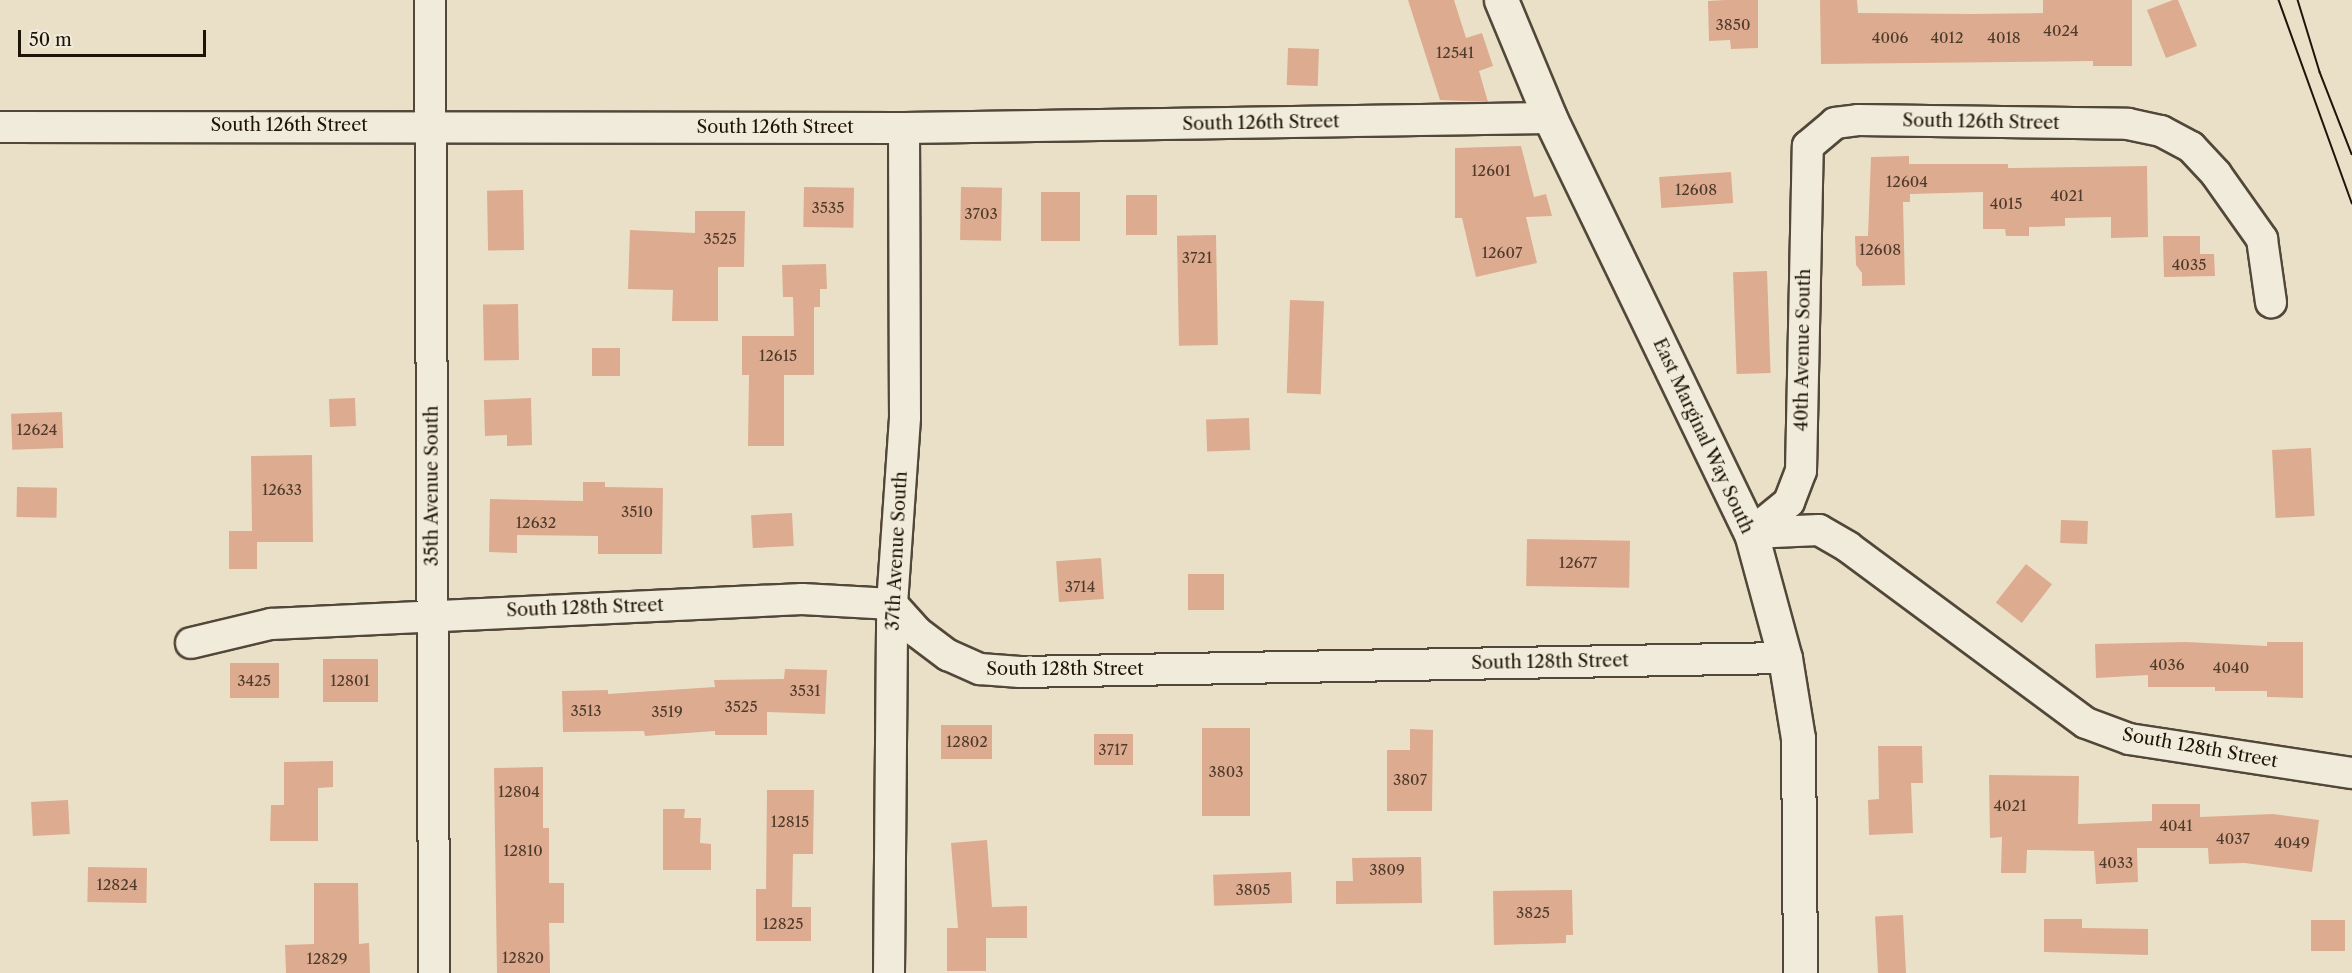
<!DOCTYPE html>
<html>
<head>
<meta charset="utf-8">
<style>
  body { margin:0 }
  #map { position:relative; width:2352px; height:973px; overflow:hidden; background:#eae0c7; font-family:"Libre Caslon Text",serif }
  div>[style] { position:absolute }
  .building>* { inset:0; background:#ddab8f; transform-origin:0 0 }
  .roads { filter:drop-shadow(2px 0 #524738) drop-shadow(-2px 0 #524738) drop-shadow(0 2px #524738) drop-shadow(0 -2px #524738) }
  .street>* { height:30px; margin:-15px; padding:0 15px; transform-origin:15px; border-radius:15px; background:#f1ebdb }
  .secondary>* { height:33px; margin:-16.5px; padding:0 16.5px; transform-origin:16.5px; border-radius:16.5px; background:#f1ebdb }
  .tram>* { height:1.5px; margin:-0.75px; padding:0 0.75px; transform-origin:0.75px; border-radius:0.75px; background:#1f1408 }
  span { translate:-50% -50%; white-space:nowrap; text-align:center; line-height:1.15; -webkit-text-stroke:6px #f1ebdb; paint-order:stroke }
  .number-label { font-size:15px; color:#4e3a2a }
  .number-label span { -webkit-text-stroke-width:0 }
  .street-label { font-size:18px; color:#1f1408 }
  .scale { position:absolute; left:18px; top:30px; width:188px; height:27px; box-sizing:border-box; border:3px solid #1f1408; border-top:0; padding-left:8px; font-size:18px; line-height:21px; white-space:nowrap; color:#1f1408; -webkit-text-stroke:4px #f1ebdb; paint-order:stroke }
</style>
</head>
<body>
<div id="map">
  <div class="building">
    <i style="clip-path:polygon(1408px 0,1454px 0,1466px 38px,1482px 33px,1493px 66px,1479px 71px,1488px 102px,1440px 100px)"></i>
    <i style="clip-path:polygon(1726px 0,1758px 0,1758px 48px,1731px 49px,1730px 40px,1709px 41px,1708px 1px)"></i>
    <i style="clip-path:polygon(1820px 0,1857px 0,1858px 13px,1971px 14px,2043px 13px,2043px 0,2132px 0,2132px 66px,2093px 66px,2093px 61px,1821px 64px)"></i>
    <i style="clip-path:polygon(2173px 0,2178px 0,2197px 46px,2166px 58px,2147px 10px)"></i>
    <i style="left:1288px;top:48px;width:31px;height:37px;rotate:2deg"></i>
    <i style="clip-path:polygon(1521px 146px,1534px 197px,1546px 194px,1552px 216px,1526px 217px,1537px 263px,1476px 277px,1462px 218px,1455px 218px,1455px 148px)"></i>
    <i style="clip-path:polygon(1909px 156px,1909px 164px,2008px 164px,2008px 168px,2147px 166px,2148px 237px,2111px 238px,2111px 217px,2065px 218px,2065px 226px,2029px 227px,2029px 236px,2006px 236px,2005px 229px,1983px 229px,1983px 192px,1910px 194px,1910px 202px,1903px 202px,1905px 285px,1862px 286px,1862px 273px,1856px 265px,1855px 236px,1868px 236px,1871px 157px)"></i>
    <i style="left:1731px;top:172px;width:31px;height:72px;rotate:86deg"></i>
    <i style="left:804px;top:187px;width:50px;height:40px;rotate:1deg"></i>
    <i style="left:961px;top:187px;width:41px;height:53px;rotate:1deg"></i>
    <i style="left:523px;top:190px;width:60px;height:36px;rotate:89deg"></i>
    <i style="left:1041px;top:192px;width:39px;height:49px"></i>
    <i style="left:1126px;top:195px;width:31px;height:40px"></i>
    <i style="clip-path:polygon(695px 211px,745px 211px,744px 267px,718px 267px,718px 321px,672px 321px,673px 290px,628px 289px,630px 230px,695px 233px)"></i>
    <i style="left:1216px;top:235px;width:110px;height:39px;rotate:89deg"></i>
    <i style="clip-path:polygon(2163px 236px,2200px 236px,2200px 254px,2214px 254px,2215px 276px,2164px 277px)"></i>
    <i style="clip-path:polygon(826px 264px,827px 289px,820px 289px,820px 307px,814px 307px,814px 375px,784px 375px,784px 446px,748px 446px,749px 375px,742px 375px,742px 336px,794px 336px,793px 297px,783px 297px,782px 265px)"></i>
    <i style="left:1767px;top:271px;width:102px;height:34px;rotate:88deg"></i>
    <i style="left:1290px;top:300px;width:34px;height:93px;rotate:2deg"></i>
    <i style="left:518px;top:304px;width:56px;height:35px;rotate:89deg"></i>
    <i style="left:592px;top:348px;width:28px;height:28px"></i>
    <i style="left:355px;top:398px;width:28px;height:26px;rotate:88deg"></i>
    <i style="clip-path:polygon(531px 398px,532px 445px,507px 446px,507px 435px,485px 436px,484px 400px)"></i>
    <i style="left:62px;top:412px;width:36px;height:51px;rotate:88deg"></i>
    <i style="left:1249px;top:418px;width:32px;height:43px;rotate:88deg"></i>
    <i style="left:2311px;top:448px;width:68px;height:39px;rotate:87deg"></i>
    <i style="clip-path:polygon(312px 455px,313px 542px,257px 542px,257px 569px,229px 569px,229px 531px,252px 531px,251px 456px)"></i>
    <i style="clip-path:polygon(583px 482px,605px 482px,605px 487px,663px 488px,662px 554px,598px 554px,598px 536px,517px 535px,517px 553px,489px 552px,490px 499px,583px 501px)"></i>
    <i style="left:17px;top:487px;width:40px;height:30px;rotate:1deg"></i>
    <i style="left:792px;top:513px;width:33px;height:41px;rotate:87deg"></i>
    <i style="left:2061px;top:520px;width:27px;height:23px;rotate:2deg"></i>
    <i style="left:1527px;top:539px;width:103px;height:47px;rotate:1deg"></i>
    <i style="left:1101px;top:558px;width:41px;height:45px;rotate:86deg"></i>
    <i style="left:2026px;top:564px;width:33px;height:49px;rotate:38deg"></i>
    <i style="left:1188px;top:574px;width:36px;height:36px"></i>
    <i style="clip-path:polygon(2186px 642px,2267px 646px,2267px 642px,2303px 642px,2303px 698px,2267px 697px,2267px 691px,2215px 691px,2215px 687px,2148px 687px,2148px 675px,2096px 678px,2095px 644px)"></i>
    <i style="left:323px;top:659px;width:55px;height:43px"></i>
    <i style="left:230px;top:663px;width:49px;height:35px"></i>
    <i style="clip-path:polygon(785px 669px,827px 670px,825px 714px,767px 712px,767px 735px,715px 735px,715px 731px,645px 736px,644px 731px,563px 732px,562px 691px,608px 690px,608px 694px,715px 687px,714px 680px,784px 679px)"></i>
    <i style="left:941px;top:725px;width:51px;height:34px"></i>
    <i style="left:1250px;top:728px;width:88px;height:48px;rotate:90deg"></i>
    <i style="clip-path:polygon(1410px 729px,1433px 730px,1432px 811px,1387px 811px,1387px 750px,1410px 750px)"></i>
    <i style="left:1133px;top:734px;width:31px;height:39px;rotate:90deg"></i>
    <i style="clip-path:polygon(1878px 746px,1922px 746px,1923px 783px,1911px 783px,1913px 833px,1869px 835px,1868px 800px,1879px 799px)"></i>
    <i style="clip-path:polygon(333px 761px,333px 787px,318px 788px,318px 841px,270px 841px,271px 805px,284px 805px,284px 762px)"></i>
    <i style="clip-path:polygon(543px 767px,543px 828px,549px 828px,549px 883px,564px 883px,564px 923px,549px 923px,550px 973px,497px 973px,494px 768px)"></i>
    <i style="clip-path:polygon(1989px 775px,2079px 776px,2078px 824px,2152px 821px,2152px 804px,2200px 804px,2200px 817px,2273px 814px,2319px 820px,2312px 872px,2245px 863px,2209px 864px,2208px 848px,2137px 848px,2138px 882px,2096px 884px,2094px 851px,2027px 850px,2026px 873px,2001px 873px,2002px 837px,1990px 838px)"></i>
    <i style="clip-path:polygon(767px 790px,814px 790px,813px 854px,793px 854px,792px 907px,811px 907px,811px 941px,756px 941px,756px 889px,766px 889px)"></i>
    <i style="left:68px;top:800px;width:34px;height:37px;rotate:87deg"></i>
    <i style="clip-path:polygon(663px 809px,685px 809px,684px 818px,701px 818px,700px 843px,711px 844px,711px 870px,663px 870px)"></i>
    <i style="clip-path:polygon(987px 840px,992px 907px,1027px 906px,1027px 938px,986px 938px,986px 971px,947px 971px,947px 928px,958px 928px,951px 843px)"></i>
    <i style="clip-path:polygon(1421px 857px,1422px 903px,1336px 904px,1336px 881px,1353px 881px,1352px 858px)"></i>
    <i style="left:88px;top:867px;width:59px;height:35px;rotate:1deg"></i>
    <i style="left:1291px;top:872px;width:31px;height:78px;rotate:88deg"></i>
    <i style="clip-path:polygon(314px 883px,358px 883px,359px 944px,369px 943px,370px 973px,286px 973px,285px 945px,314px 944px)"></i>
    <i style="clip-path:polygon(1572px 890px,1573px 935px,1566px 935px,1566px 943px,1494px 945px,1493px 891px)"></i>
    <i style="left:1903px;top:915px;width:58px;height:28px;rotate:87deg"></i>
    <i style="clip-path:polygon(2044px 919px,2082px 919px,2082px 928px,2148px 929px,2148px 955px,2044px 952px)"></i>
    <i style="left:2311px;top:920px;width:34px;height:31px"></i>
  </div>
  <div class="roads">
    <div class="street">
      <i style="left:430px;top:0;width:973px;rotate:89.76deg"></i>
      <i style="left:0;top:127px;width:904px;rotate:0.06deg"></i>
      <i style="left:904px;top:128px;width:646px;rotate:-0.89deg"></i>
      <i style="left:1751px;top:533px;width:49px;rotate:-39.2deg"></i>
      <i style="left:1789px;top:502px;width:33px;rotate:-69deg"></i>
      <i style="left:1801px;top:471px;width:325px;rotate:-88.8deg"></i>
      <i style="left:1808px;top:146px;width:35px;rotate:-40deg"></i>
      <i style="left:1835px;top:123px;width:23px;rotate:-7deg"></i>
      <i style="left:1858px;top:120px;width:270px;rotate:0.8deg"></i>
      <i style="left:2128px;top:124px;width:34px;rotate:12deg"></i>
      <i style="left:2161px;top:131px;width:34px;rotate:28deg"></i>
      <i style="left:2191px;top:147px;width:37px;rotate:47deg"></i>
      <i style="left:2216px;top:174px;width:80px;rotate:54.7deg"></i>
      <i style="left:2262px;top:239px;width:64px;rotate:81.9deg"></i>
      <i style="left:1751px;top:533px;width:68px;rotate:-2.5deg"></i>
      <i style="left:1819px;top:530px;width:34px;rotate:30deg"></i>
      <i style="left:1848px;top:547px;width:296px;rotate:36.5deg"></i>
      <i style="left:2086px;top:723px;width:46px;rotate:20.4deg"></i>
      <i style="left:2129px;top:739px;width:226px;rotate:8.7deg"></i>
      <i style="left:191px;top:643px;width:82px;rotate:-13.4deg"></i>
      <i style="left:271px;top:624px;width:532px;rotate:-2.7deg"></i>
      <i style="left:802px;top:599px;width:90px;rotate:3.2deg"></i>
      <i style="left:892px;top:604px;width:38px;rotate:48deg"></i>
      <i style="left:917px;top:632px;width:39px;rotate:37deg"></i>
      <i style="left:948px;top:655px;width:35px;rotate:24deg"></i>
      <i style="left:980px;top:669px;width:40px;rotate:4.3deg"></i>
      <i style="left:1020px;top:672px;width:765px;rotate:-1.05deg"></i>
      <i style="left:889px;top:973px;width:369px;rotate:-89.5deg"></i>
      <i style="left:892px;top:604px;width:187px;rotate:-86deg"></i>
      <i style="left:905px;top:417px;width:289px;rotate:-90.2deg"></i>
    </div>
    <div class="secondary">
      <i style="left:1501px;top:0;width:128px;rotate:67.4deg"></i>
      <i style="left:1550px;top:118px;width:461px;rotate:64.2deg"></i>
      <i style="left:1751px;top:533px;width:130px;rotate:74.8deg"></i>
      <i style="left:1785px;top:658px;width:81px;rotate:80.8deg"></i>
      <i style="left:1798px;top:738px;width:235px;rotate:89.5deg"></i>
    </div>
  </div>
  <div class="tram">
    <i style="left:2279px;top:0;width:216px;rotate:70.2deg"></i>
    <i style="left:2298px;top:0;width:75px;rotate:73deg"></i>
    <i style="left:2320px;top:72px;width:88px;rotate:68.7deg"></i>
  </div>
  <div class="number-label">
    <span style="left:1733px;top:25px">3850</span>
    <span style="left:2061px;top:31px">4024</span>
    <span style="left:1890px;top:38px">4006</span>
    <span style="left:1947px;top:38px">4012</span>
    <span style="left:2004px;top:38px">4018</span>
    <span style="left:1455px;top:53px">12541</span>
    <span style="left:1491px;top:171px">12601</span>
    <span style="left:1907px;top:182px">12604</span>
    <span style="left:1696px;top:190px">12608</span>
    <span style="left:2067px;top:196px">4021</span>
    <span style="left:2006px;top:204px">4015</span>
    <span style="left:828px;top:208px">3535</span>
    <span style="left:981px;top:214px">3703</span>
    <span style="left:720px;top:239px">3525</span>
    <span style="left:1880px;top:250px">12608</span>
    <span style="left:1502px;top:253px">12607</span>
    <span style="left:1197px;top:258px">3721</span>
    <span style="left:2189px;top:265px">4035</span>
    <span style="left:778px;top:356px">12615</span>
    <span style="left:37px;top:430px">12624</span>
    <span style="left:282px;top:490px">12633</span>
    <span style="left:637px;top:512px">3510</span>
    <span style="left:536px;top:523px">12632</span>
    <span style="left:1578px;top:563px">12677</span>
    <span style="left:1080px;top:587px">3714</span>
    <span style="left:2167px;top:665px">4036</span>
    <span style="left:2231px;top:668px">4040</span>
    <span style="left:254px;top:681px">3425</span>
    <span style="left:350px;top:681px">12801</span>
    <span style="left:805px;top:691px">3531</span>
    <span style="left:741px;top:707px">3525</span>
    <span style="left:586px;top:711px">3513</span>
    <span style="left:667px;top:712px">3519</span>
    <span style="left:967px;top:742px">12802</span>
    <span style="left:1113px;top:750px">3717</span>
    <span style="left:1226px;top:772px">3803</span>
    <span style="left:1410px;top:780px">3807</span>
    <span style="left:519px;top:792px">12804</span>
    <span style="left:2010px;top:806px">4021</span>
    <span style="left:790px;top:822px">12815</span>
    <span style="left:2176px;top:826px">4041</span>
    <span style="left:2233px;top:839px">4037</span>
    <span style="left:2292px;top:843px">4049</span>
    <span style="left:523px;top:851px">12810</span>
    <span style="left:2116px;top:863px">4033</span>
    <span style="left:1387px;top:870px">3809</span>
    <span style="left:117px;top:885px">12824</span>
    <span style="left:1253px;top:890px">3805</span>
    <span style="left:1533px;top:913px">3825</span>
    <span style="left:783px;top:924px">12825</span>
    <span style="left:523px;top:958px">12820</span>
    <span style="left:327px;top:959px">12829</span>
  </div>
  <div class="street-label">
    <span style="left:1981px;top:122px;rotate:1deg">South 126th Street</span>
    <span style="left:1261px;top:123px;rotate:-1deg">South 126th Street</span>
    <span style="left:289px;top:125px">South 126th Street</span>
    <span style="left:775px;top:127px">South 126th Street</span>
    <span style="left:1803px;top:350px;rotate:-89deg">40th Avenue South</span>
    <span style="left:1703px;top:436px;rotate:65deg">East Marginal Way South</span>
    <span style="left:432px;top:486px;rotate:-90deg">35th Avenue South</span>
    <span style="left:897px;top:551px;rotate:-87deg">37th Avenue South</span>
    <span style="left:585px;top:608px;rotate:-2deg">South 128th Street</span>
    <span style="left:1550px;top:662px;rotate:-1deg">South 128th Street</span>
    <span style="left:1065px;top:669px">South 128th Street</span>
    <span style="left:2200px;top:748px;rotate:10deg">South 128th Street</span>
  </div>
  <div class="scale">50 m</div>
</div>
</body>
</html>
